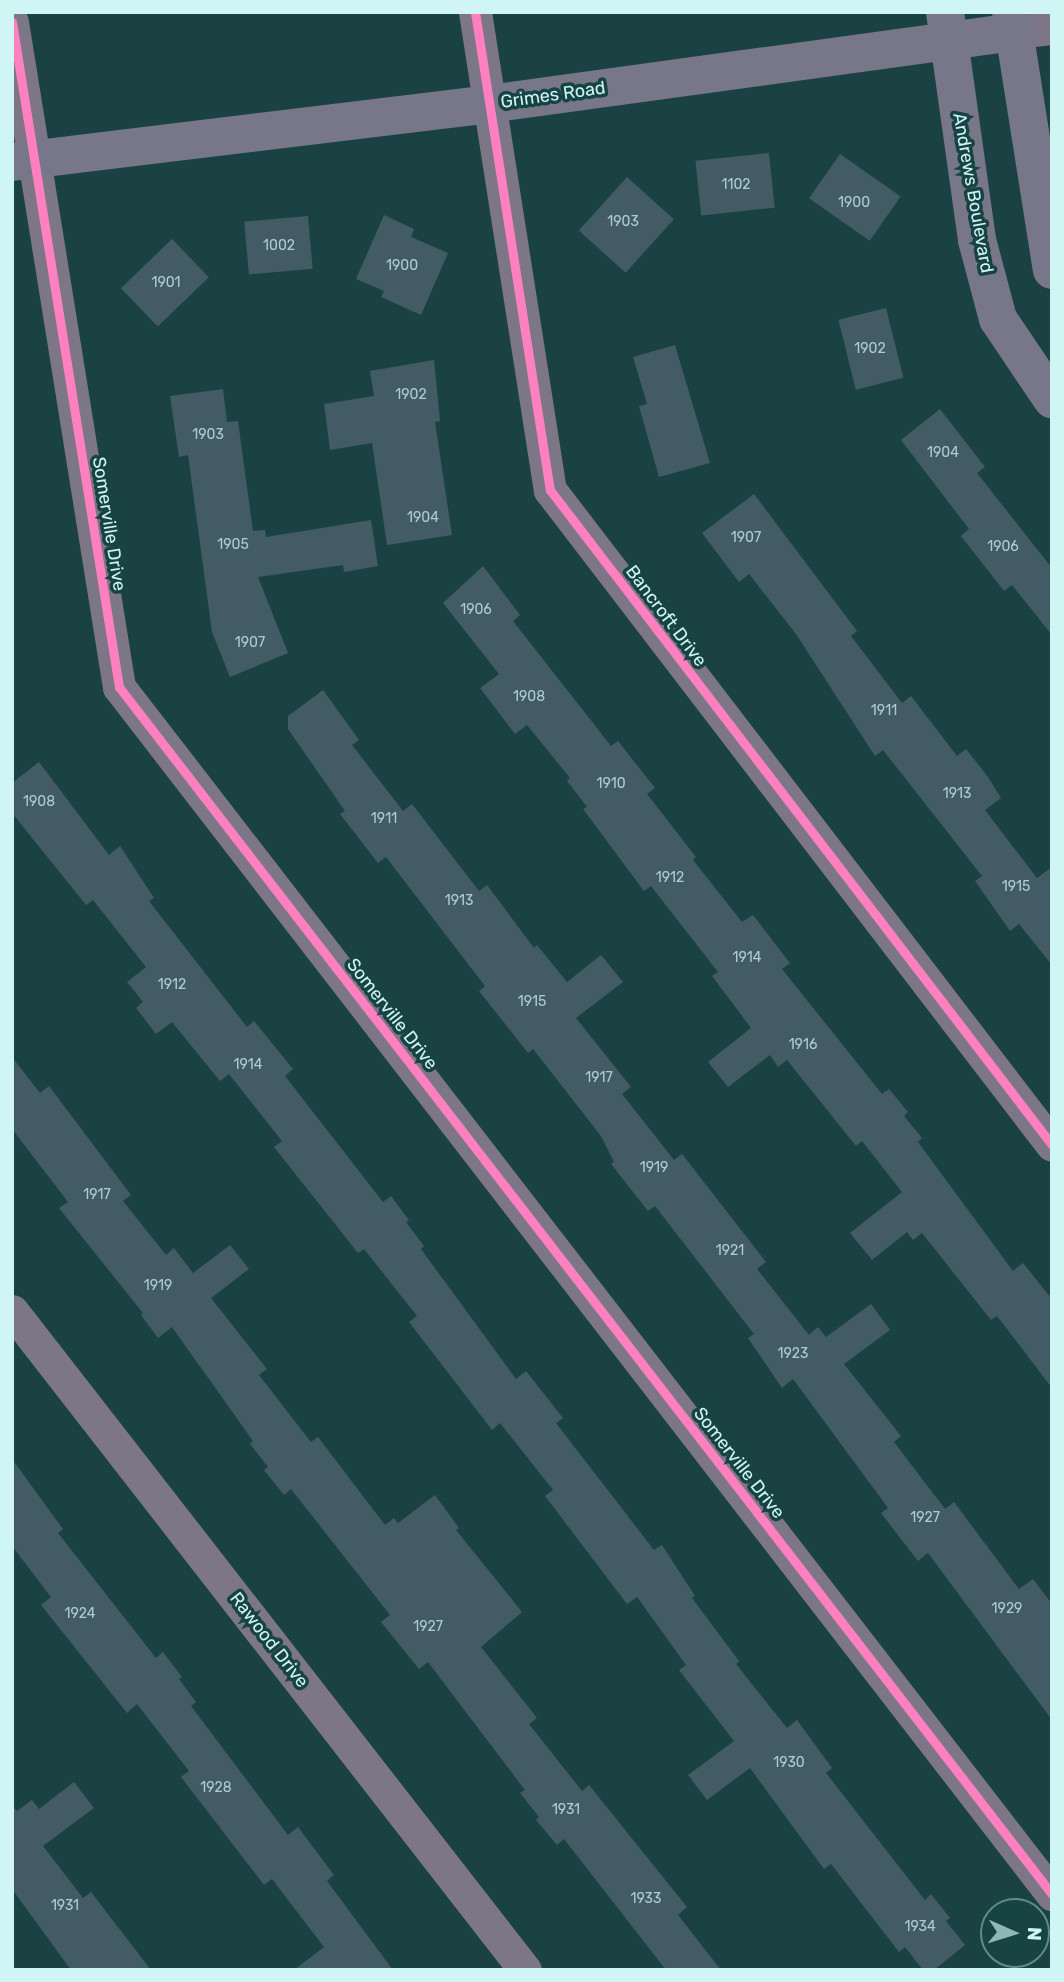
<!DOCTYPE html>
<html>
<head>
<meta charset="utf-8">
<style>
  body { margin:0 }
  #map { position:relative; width:1064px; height:1982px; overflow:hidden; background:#1b4242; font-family:Rubik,sans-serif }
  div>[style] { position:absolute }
  .building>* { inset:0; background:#435b64; transform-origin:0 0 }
  .street>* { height:33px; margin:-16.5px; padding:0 16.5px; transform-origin:16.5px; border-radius:16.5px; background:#7c7687 }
  .secondary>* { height:38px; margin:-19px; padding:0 19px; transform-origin:19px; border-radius:19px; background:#787789 }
  .cycleway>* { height:9px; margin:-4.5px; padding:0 4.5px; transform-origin:4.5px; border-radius:4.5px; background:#ff80c0 }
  span { translate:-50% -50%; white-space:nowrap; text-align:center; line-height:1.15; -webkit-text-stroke:7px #184343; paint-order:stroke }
  .number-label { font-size:14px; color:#acced1 }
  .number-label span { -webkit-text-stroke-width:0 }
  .street-label { font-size:18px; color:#cff5f5 }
  .frame { position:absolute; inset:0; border:14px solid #cff5f5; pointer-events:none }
  .north { position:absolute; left:980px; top:1898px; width:70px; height:70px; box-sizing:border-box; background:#184343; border:2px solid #618a8a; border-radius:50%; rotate:93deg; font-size:19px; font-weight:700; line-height:28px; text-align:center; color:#cff5f5 }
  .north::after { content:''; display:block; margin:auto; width:24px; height:32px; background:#90b6b6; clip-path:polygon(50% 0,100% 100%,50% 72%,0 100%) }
</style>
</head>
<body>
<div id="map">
  <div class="building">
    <i style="left:769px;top:153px;width:55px;height:74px;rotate:84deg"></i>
    <i style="left:840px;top:154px;width:74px;height:54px;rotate:35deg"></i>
    <i style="left:627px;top:177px;width:63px;height:72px;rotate:42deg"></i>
    <i style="clip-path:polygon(384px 215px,414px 229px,411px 237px,448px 253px,421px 315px,381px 297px,384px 291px,356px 279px)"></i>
    <i style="left:308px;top:216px;width:53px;height:64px;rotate:85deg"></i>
    <i style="left:172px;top:239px;width:53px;height:71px;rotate:46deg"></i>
    <i style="left:886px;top:308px;width:72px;height:49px;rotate:76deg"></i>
    <i style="clip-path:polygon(675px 345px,710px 463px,659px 477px,639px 406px,647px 404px,633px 357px)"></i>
    <i style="clip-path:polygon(434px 360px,440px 421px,435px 422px,452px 535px,387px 545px,372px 443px,330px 450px,324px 404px,374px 396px,370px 371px)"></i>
    <i style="clip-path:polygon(223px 389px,227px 422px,238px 421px,253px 531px,265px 530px,266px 537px,371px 520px,378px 566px,344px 572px,343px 565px,258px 577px,288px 653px,230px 677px,212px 632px,188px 455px,179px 457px,170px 396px)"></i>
    <i style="clip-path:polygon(940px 409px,985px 467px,977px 473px,1052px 568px,1052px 635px,1012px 585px,1004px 591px,961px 536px,969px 529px,901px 440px)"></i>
    <i style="clip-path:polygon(754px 494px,857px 631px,851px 636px,902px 703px,911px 696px,957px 756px,966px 749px,988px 777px,1001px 798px,985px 810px,1037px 878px,1052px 867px,1052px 965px,1019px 924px,1010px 931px,975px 881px,982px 876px,883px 750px,875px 756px,796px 634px,749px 574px,739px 582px,702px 533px)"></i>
    <i style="clip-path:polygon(483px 566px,520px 615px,513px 621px,611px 746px,618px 741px,655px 788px,647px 794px,696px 857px,693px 860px,742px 922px,753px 915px,790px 963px,782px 969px,882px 1094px,889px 1089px,908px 1112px,904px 1116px,922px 1138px,918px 1142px,1013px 1271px,1023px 1263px,1052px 1299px,1052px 1388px,997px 1316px,991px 1320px,922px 1233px,913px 1240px,907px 1232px,872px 1260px,850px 1233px,902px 1192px,862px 1141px,856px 1146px,787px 1060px,778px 1067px,770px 1055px,728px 1087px,708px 1062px,751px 1028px,712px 976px,718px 972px,651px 886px,644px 891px,583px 809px,587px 807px,567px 781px,570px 778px,527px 725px,515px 734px,480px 688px,499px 674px,443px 603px)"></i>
    <i style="clip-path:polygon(323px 690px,359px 740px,352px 745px,403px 811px,412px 804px,479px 891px,487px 885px,534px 948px,537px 945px,567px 982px,601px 955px,623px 982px,576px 1018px,631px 1087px,622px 1094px,674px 1160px,682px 1154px,766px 1262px,757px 1269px,809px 1335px,818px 1327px,826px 1337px,871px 1304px,890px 1330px,844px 1364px,901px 1436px,894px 1442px,945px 1509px,954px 1502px,1019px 1589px,1033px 1579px,1052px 1604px,1052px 1720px,928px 1553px,918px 1561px,881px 1513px,888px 1508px,793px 1379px,782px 1388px,748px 1338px,754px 1334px,655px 1206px,648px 1211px,611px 1164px,614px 1162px,601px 1136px,533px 1049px,528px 1053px,479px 991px,485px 986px,386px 857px,378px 863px,340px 814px,345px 811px,288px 729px,288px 716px)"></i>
    <i style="clip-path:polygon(39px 762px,109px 855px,120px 846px,154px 898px,149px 901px,247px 1027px,254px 1021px,293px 1069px,285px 1076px,383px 1202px,391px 1196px,409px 1220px,406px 1222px,424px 1246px,421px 1249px,516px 1379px,526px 1371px,563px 1418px,556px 1423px,654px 1550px,662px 1545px,695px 1596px,692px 1598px,739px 1661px,736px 1664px,787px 1728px,797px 1720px,832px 1768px,826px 1773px,925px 1900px,931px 1894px,950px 1918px,946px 1921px,965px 1945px,934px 1970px,923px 1970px,905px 1947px,899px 1952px,831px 1864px,824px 1869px,750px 1768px,707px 1800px,688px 1775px,734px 1741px,679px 1670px,686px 1665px,637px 1597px,627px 1604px,545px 1496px,553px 1490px,500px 1423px,492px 1430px,409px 1322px,417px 1316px,364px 1249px,358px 1253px,274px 1147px,282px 1141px,229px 1074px,220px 1081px,172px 1022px,156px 1034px,136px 1008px,143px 1002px,127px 982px,146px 967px,93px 900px,86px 905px,12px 813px,12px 783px)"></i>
    <i style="clip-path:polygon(12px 1057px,40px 1093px,49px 1086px,131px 1195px,123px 1201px,166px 1255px,174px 1248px,193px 1273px,230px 1245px,249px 1269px,211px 1298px,267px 1369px,259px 1375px,311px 1442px,318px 1437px,385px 1525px,394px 1518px,398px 1523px,435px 1495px,459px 1528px,456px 1530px,522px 1612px,481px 1647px,537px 1718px,529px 1724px,582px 1791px,589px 1785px,687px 1907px,678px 1915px,721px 1970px,666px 1970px,564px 1839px,557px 1845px,536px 1820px,539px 1817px,520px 1793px,525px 1790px,428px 1662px,419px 1669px,381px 1622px,390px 1615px,291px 1489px,284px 1495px,264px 1470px,268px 1467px,250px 1444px,253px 1441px,172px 1327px,158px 1338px,141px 1315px,143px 1313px,59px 1208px,68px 1202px,12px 1129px)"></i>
    <i style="clip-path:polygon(12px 1459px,63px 1529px,58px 1533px,156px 1658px,163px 1652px,182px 1677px,179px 1679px,196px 1702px,191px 1706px,288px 1835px,298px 1827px,334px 1875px,327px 1881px,393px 1970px,294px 1970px,324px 1947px,272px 1879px,264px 1885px,181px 1777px,189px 1771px,137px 1704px,127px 1713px,41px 1605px,51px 1597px,12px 1546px)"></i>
    <i style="clip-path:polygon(74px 1782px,94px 1808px,43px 1846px,83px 1898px,91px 1892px,151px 1970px,71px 1970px,12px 1889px,12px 1806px,17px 1811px,32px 1800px,39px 1809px)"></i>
  </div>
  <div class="street">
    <i style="left:475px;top:12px;width:484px;rotate:81.1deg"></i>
    <i style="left:550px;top:490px;width:825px;rotate:52.53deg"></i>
    <i style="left:12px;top:22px;width:674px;rotate:80.86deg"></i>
    <i style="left:119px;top:687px;width:1526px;rotate:52.3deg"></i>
    <i style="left:1014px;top:32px;width:38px;rotate:-6deg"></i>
    <i style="left:12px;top:1311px;width:835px;rotate:52.1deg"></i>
  </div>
  <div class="secondary">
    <i style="left:945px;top:12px;width:230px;rotate:82deg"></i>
    <i style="left:977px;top:240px;width:82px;rotate:75.1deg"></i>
    <i style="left:998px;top:319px;width:97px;rotate:56deg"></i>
    <i style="left:1011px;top:12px;width:261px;rotate:81deg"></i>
    <i style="left:12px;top:162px;width:481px;rotate:-6.9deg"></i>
    <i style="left:489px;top:104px;width:530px;rotate:-7.81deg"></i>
  </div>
  <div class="cycleway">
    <i style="left:475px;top:12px;width:484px;rotate:81.1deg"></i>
    <i style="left:550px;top:490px;width:825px;rotate:52.53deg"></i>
    <i style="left:12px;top:22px;width:674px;rotate:80.86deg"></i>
    <i style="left:119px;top:687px;width:1526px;rotate:52.3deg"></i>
  </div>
  <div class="number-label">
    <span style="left:736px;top:185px">1102</span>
    <span style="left:854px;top:203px">1900</span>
    <span style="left:623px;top:222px">1903</span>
    <span style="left:279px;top:246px">1002</span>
    <span style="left:402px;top:266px">1900</span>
    <span style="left:166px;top:283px">1901</span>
    <span style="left:870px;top:349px">1902</span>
    <span style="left:411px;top:395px">1902</span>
    <span style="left:208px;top:435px">1903</span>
    <span style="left:943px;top:453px">1904</span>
    <span style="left:423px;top:518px">1904</span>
    <span style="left:746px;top:538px">1907</span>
    <span style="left:233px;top:545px">1905</span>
    <span style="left:1003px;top:547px">1906</span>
    <span style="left:476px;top:610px">1906</span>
    <span style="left:250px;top:643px">1907</span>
    <span style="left:529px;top:697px">1908</span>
    <span style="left:884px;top:711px">1911</span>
    <span style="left:611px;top:784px">1910</span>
    <span style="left:957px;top:794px">1913</span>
    <span style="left:39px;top:802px">1908</span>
    <span style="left:384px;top:819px">1911</span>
    <span style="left:670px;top:878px">1912</span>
    <span style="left:1016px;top:887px">1915</span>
    <span style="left:459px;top:901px">1913</span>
    <span style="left:747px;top:958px">1914</span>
    <span style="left:172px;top:985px">1912</span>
    <span style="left:532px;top:1002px">1915</span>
    <span style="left:803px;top:1045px">1916</span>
    <span style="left:248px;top:1065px">1914</span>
    <span style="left:599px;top:1078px">1917</span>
    <span style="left:654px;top:1168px">1919</span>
    <span style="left:97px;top:1195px">1917</span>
    <span style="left:730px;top:1251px">1921</span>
    <span style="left:158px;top:1286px">1919</span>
    <span style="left:793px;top:1354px">1923</span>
    <span style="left:925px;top:1518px">1927</span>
    <span style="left:1007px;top:1609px">1929</span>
    <span style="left:80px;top:1614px">1924</span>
    <span style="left:428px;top:1627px">1927</span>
    <span style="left:789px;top:1763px">1930</span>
    <span style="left:216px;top:1788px">1928</span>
    <span style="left:566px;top:1810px">1931</span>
    <span style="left:646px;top:1899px">1933</span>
    <span style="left:65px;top:1906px">1931</span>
    <span style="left:920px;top:1927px">1934</span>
  </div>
  <div class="street-label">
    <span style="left:553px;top:95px;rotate:-8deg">Grimes Road</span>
    <span style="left:973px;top:193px;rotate:80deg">Andrews Boulevard</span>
    <span style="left:109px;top:524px;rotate:81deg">Somerville Drive</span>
    <span style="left:666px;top:616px;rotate:53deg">Bancroft Drive</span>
    <span style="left:392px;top:1014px;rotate:52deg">Somerville Drive</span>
    <span style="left:739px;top:1463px;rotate:52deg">Somerville Drive</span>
    <span style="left:269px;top:1640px;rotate:52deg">Rawood Drive</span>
  </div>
  <div class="frame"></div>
  <div class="north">N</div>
</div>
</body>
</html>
